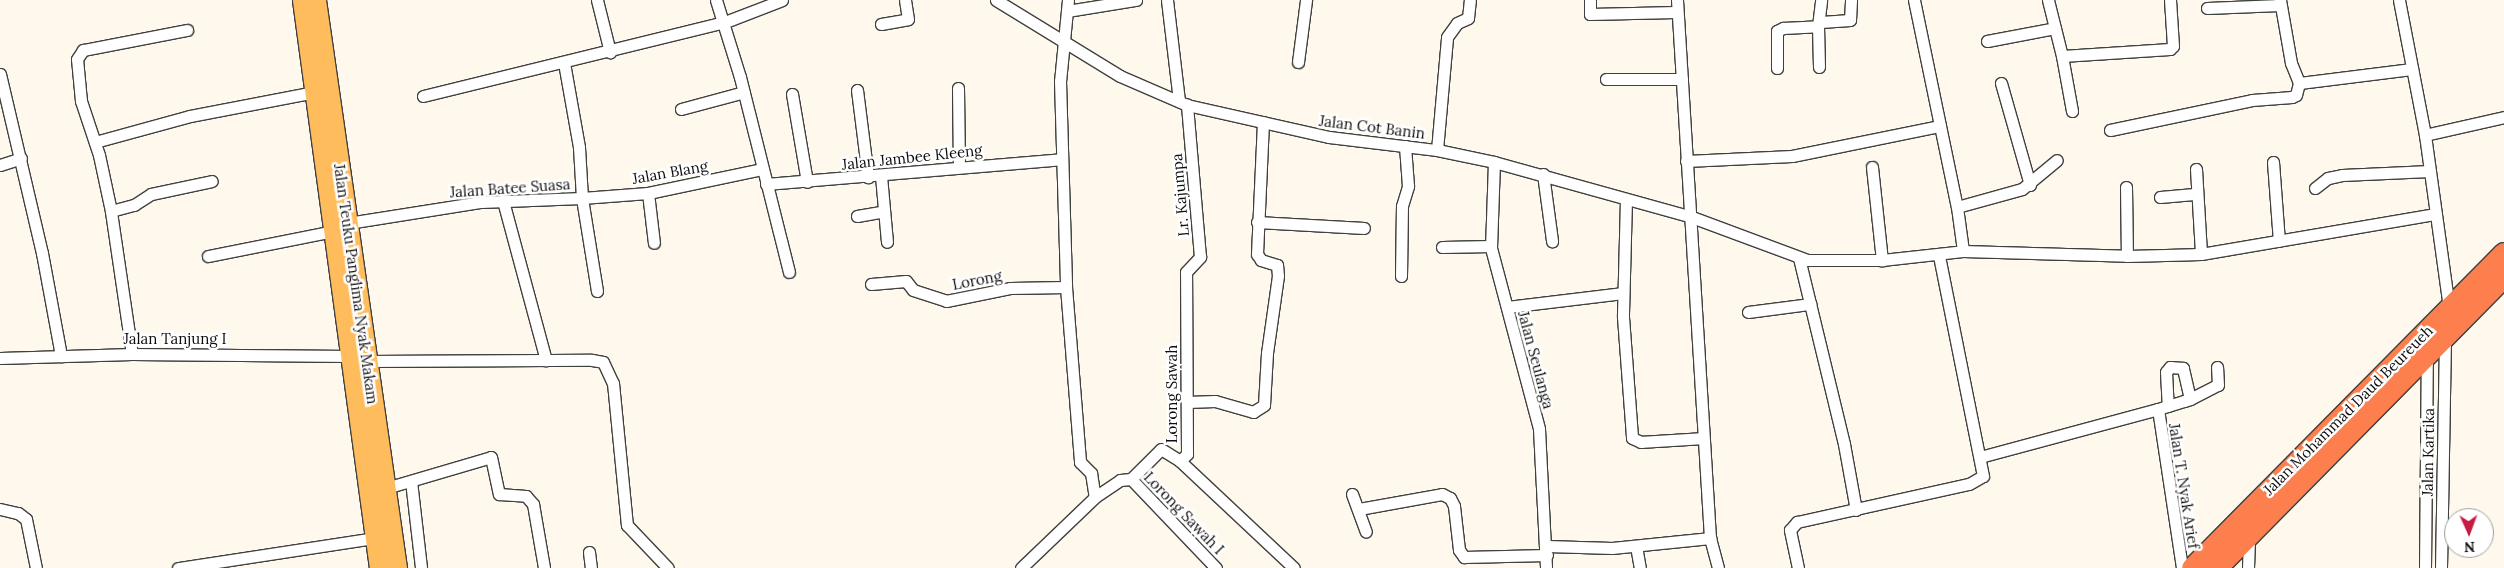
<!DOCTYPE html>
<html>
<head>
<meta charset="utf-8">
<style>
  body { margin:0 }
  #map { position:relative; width:2504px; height:568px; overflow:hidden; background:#fff9ed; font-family:Lora,serif }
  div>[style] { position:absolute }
  .roads { filter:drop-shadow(1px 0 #404040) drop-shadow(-1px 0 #404040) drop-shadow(0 1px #404040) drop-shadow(0 -1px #404040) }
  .street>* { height:11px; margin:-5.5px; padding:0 5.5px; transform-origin:5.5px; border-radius:5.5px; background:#fff }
  .primary>* { height:19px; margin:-9.5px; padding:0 9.5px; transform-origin:9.5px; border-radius:9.5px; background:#ffbc5d }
  .highway>* { height:21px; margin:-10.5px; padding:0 10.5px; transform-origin:10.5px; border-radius:10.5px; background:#fd7f4e }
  span { translate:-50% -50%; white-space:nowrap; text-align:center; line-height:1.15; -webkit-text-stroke:5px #fff; paint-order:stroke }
  .street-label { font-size:15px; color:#0d0d0d }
  .north { position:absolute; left:2444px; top:508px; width:50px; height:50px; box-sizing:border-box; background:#fff; border:1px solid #9e9e9e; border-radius:50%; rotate:178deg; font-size:14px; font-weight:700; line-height:20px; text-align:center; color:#0d0d0d }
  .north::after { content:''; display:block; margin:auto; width:18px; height:22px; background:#c51d42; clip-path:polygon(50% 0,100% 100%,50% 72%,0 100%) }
</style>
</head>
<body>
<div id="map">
  <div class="roads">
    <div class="street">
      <i style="left:597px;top:0;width:54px;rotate:76deg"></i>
      <i style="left:716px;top:0;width:81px;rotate:72.7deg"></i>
      <i style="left:740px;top:77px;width:201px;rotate:75.9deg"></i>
      <i style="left:996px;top:0;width:145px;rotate:31.5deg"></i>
      <i style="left:1120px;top:76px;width:73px;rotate:23.4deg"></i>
      <i style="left:1187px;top:105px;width:146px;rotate:12.7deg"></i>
      <i style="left:1329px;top:137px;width:109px;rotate:6.9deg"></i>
      <i style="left:1437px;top:150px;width:58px;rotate:11.9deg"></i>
      <i style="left:1494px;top:162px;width:202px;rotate:15.5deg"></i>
      <i style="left:1689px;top:216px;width:126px;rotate:20.4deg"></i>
      <i style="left:1807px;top:260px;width:75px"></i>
      <i style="left:1882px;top:260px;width:81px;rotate:-6.3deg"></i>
      <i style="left:1963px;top:251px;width:164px;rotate:1.7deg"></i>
      <i style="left:2127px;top:256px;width:74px;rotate:-1.5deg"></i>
      <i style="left:2201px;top:254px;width:238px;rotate:-9.7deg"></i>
      <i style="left:1068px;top:0;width:81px;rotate:95.6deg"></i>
      <i style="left:1060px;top:81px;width:206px;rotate:88.3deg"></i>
      <i style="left:1066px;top:287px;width:176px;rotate:85.4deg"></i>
      <i style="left:1080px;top:462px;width:16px;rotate:45deg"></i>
      <i style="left:1091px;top:473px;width:24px;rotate:81deg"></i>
      <i style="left:1167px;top:0;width:102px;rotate:83.2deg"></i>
      <i style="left:1590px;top:0;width:14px;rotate:90deg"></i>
      <i style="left:1590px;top:14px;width:86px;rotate:-1.3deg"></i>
      <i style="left:1677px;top:0;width:539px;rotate:86.49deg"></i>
      <i style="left:1710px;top:538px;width:31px;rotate:75deg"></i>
      <i style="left:1914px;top:0;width:211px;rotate:78.3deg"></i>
      <i style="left:1957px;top:207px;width:44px;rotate:82.2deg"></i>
      <i style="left:2048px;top:0;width:58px;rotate:76deg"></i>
      <i style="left:2062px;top:56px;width:56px;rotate:79.7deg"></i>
      <i style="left:2280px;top:0;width:64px;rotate:80.1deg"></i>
      <i style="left:2291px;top:63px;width:22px;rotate:68deg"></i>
      <i style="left:2399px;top:0;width:137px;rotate:79.1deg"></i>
      <i style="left:2425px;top:135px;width:175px;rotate:82.1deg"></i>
      <i style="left:2207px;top:8px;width:73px;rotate:-2.4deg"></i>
      <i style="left:1067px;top:11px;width:70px;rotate:-9.1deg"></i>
      <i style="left:1821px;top:22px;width:29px;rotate:-4deg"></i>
      <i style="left:1850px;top:20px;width:20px;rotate:-87deg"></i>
      <i style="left:881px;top:24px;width:27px;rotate:-10deg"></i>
      <i style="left:908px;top:19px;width:19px;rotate:-99deg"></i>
      <i style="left:1818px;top:26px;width:41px;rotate:88.6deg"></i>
      <i style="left:1987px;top:41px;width:69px;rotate:-10.8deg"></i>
      <i style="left:2062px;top:56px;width:108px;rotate:-3.7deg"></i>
      <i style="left:2170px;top:49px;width:4px;rotate:-45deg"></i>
      <i style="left:2173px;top:46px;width:46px;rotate:-93.7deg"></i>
      <i style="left:1298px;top:62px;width:63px;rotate:-82.6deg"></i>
      <i style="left:1777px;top:68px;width:37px;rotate:-90deg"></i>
      <i style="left:1777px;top:31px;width:7px;rotate:-27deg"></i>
      <i style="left:1783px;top:28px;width:35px;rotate:-3deg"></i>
      <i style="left:1818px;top:26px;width:26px;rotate:-83deg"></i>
      <i style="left:0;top:74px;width:184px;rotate:76.8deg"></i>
      <i style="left:42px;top:253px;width:105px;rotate:79.5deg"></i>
      <i style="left:1606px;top:79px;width:76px"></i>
      <i style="left:2001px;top:83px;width:106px;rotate:74.1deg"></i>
      <i style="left:958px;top:88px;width:78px;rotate:89.3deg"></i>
      <i style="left:857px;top:90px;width:88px;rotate:82.8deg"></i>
      <i style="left:792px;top:94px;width:89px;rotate:80.3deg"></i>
      <i style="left:423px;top:96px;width:311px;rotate:-13.8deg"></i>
      <i style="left:725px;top:22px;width:61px;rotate:-21.1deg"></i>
      <i style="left:681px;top:109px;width:65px;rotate:-15.1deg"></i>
      <i style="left:2110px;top:130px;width:145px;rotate:-11.9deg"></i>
      <i style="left:2252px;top:100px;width:40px;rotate:-4.3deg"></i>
      <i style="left:2292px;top:97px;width:4px;rotate:-27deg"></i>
      <i style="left:2296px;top:95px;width:12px;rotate:-76deg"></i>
      <i style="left:2299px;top:83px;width:114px;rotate:-7.1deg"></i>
      <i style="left:2425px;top:135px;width:81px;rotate:-12.8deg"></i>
      <i style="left:95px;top:142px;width:98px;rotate:-15.3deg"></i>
      <i style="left:190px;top:116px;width:127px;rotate:-10.9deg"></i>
      <i style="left:1437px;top:150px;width:113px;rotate:-84.9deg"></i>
      <i style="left:1447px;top:37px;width:17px;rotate:-54deg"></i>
      <i style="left:1457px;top:23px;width:12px;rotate:-24deg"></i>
      <i style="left:1468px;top:18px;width:18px;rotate:-84deg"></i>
      <i style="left:1686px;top:161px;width:106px;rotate:-2.7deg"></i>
      <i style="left:1792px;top:156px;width:151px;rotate:-11.5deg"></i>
      <i style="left:1494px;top:162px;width:86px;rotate:92deg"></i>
      <i style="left:1491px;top:248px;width:187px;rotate:75.1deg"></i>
      <i style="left:1539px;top:429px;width:139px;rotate:87.1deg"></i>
      <i style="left:2273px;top:162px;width:79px;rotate:85.7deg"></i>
      <i style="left:0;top:165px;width:22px;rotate:-18deg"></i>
      <i style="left:1872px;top:167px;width:94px;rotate:83.9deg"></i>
      <i style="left:2196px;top:169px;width:85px;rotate:86.6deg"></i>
      <i style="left:1543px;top:174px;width:68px;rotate:82.3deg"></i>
      <i style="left:881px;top:176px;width:66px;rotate:84.8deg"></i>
      <i style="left:766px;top:184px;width:296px;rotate:-4.8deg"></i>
      <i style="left:2126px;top:187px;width:69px;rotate:89.2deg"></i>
      <i style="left:2315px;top:188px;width:16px;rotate:-38deg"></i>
      <i style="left:2328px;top:178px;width:14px;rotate:-12deg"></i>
      <i style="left:2342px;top:175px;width:88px;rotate:-2.6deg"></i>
      <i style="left:648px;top:193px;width:50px;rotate:83.2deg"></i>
      <i style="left:2160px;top:197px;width:37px;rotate:-5deg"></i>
      <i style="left:1626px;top:199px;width:118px;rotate:91.5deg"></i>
      <i style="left:1623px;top:317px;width:121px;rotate:85.7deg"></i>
      <i style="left:1632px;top:438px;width:10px;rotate:24deg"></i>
      <i style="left:1641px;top:442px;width:62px;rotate:-3.7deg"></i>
      <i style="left:503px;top:201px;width:165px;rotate:74.9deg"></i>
      <i style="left:1957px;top:207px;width:67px;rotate:-15.5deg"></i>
      <i style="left:2022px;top:189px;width:45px;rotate:-39.6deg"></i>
      <i style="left:111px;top:211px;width:24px;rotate:-15deg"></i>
      <i style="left:134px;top:205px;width:20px;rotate:-33deg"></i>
      <i style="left:151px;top:194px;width:62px;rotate:-12deg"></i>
      <i style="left:857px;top:216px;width:27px;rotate:-10deg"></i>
      <i style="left:1257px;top:222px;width:107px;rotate:3.2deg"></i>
      <i style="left:348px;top:223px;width:135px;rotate:-9deg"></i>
      <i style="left:481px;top:202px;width:101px;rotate:-2.3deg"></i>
      <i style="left:582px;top:198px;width:51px;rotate:-93.4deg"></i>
      <i style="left:579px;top:147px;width:85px;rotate:-100.1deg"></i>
      <i style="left:1442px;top:247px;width:49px;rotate:-1.2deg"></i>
      <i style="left:208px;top:256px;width:127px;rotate:-11.3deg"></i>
      <i style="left:1799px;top:258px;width:191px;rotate:76.4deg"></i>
      <i style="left:1844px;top:444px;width:67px;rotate:79.7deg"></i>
      <i style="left:1401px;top:276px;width:70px;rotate:-89.2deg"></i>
      <i style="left:1402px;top:206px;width:21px;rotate:-73deg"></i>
      <i style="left:1408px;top:186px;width:40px;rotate:-94.3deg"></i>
      <i style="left:871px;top:284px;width:35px;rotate:-5deg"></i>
      <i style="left:906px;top:281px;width:11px;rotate:52deg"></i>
      <i style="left:913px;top:290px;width:35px;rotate:18deg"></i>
      <i style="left:946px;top:301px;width:65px;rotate:-11.5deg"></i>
      <i style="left:1010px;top:288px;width:56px;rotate:-1deg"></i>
      <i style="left:597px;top:291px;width:94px;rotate:-99.2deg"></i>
      <i style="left:582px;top:198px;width:66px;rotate:-4.3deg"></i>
      <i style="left:648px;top:193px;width:116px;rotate:-11.9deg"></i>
      <i style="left:1507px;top:307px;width:117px;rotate:-6.9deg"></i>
      <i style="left:1748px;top:312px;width:63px;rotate:-7.4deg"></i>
      <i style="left:132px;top:354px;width:145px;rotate:-98.4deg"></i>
      <i style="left:111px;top:211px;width:57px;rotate:-102.1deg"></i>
      <i style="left:99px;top:155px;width:57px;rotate:-108.4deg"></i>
      <i style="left:81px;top:101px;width:42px;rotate:-95.4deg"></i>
      <i style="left:77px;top:59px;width:11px;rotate:-56deg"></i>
      <i style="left:83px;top:50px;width:106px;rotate:-10.9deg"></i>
      <i style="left:0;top:358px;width:132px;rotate:-1.7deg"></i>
      <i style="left:132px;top:354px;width:218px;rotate:0.5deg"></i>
      <i style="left:367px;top:361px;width:225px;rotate:-0.3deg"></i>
      <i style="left:592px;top:360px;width:11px;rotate:10deg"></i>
      <i style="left:603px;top:362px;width:23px;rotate:65deg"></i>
      <i style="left:613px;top:383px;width:143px;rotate:84.4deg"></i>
      <i style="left:627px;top:525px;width:59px;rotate:46.4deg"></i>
      <i style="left:2190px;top:399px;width:31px;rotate:-27deg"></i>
      <i style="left:2218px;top:385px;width:18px;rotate:-93deg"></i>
      <i style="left:1187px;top:402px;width:28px;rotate:-2deg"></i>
      <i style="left:1215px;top:401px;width:40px;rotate:16deg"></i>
      <i style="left:1253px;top:412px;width:13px;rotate:-32deg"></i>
      <i style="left:1264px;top:405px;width:52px;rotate:-86.7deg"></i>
      <i style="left:1267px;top:353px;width:78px;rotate:-81.9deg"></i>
      <i style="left:1278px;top:276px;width:11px;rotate:-95deg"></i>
      <i style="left:1277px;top:265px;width:17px;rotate:-163deg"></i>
      <i style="left:1261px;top:260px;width:7px;rotate:-124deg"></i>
      <i style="left:1257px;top:254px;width:132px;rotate:-87.4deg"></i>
      <i style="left:2158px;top:409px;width:161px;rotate:81.4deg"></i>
      <i style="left:1980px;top:457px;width:184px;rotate:-15.1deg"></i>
      <i style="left:2158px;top:409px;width:27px;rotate:-17deg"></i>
      <i style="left:2184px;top:401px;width:6px;rotate:-18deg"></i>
      <i style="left:2190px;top:399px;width:32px;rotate:-103deg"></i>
      <i style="left:2183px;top:368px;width:13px;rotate:-176deg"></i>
      <i style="left:2170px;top:367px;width:6px;rotate:129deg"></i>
      <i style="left:2166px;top:372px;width:34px;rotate:87deg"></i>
      <i style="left:1180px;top:461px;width:156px;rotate:43.2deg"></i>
      <i style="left:1131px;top:479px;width:123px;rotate:46.3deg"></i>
      <i style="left:411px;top:481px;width:88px;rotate:83.4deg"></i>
      <i style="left:386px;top:488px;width:109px;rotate:-16.4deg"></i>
      <i style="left:491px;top:457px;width:38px;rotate:78deg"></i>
      <i style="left:499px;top:494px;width:27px;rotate:4deg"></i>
      <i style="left:526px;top:496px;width:11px;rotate:49deg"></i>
      <i style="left:533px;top:504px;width:65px;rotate:80.2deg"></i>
      <i style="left:1352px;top:494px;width:40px;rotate:69.8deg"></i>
      <i style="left:0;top:509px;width:18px;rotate:13deg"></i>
      <i style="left:18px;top:513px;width:10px;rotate:37deg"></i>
      <i style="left:26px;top:519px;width:50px;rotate:78.5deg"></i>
      <i style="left:1359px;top:509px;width:84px;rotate:-10.2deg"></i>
      <i style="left:1442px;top:494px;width:9px;rotate:27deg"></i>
      <i style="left:1450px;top:498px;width:9px;rotate:63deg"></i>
      <i style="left:1454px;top:506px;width:44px;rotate:83.5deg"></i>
      <i style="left:1459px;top:550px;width:9px;rotate:54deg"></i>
      <i style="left:1464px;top:557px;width:83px;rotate:-1.4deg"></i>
      <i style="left:1547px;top:546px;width:65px;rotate:1.8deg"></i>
      <i style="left:1612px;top:548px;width:99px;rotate:-5.8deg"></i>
      <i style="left:1636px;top:546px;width:22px;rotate:80deg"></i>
      <i style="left:589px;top:552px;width:16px;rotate:83deg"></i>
      <i style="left:178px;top:568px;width:199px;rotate:-8.7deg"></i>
      <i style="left:1021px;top:568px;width:103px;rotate:-43.8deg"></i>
      <i style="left:1095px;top:497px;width:30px;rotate:-34deg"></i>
      <i style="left:1120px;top:480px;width:11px;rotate:-5deg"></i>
      <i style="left:1131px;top:479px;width:42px;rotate:-45deg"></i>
      <i style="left:1161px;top:449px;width:22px;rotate:32deg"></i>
      <i style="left:1180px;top:461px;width:10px;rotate:-45deg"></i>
      <i style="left:1187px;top:454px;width:182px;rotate:-90.3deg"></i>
      <i style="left:1186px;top:272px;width:21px;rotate:-47deg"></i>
      <i style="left:1200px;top:257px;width:153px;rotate:-94.9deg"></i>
      <i style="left:1798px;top:568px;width:39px;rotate:-102deg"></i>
      <i style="left:1790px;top:530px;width:11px;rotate:-49deg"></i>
      <i style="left:1797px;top:522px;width:176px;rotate:-12.5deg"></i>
      <i style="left:1969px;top:484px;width:16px;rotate:-30deg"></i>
      <i style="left:1983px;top:476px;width:225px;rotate:-101.3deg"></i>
      <i style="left:2248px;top:568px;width:31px;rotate:-88deg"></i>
      <i style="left:2425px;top:568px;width:213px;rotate:-89.5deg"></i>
      <i style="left:2441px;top:568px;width:232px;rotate:-89deg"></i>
    </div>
    <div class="primary">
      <i style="left:302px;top:0;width:573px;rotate:82.28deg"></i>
      <i style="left:316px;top:0;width:574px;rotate:81.88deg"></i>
    </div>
    <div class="highway">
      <i style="left:2192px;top:568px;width:443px;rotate:-45.3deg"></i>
      <i style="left:2216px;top:568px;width:410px;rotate:-45.4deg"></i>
    </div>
  </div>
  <div class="street-label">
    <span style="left:1372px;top:127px;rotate:7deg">Jalan Cot Banin</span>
    <span style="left:912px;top:157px;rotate:-6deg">Jalan Jambee Kleeng</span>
    <span style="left:670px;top:172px;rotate:-10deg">Jalan Blang</span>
    <span style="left:510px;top:188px;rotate:-4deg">Jalan Batee Suasa</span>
    <span style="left:1180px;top:195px;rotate:-95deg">Lr. Kajumpa</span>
    <span style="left:977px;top:280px;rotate:-11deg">Lorong</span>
    <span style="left:356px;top:284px;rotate:82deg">Jalan Teuku Panglima Nyak Makam</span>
    <span style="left:175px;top:339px">Jalan Tanjung I</span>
    <span style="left:1536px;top:360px;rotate:75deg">Jalan Seulanga</span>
    <span style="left:1172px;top:394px;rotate:-90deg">Lorong Sawah</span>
    <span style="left:2348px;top:410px;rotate:-45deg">Jalan Mohammad Daud Beureueh</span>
    <span style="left:2428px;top:452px;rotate:-89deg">Jalan Kartika</span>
    <span style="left:2184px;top:486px;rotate:81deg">Jalan T. Nyak Arief</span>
    <span style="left:1184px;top:513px;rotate:46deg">Lorong Sawah I</span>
  </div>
  <div class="north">N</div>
</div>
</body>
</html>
